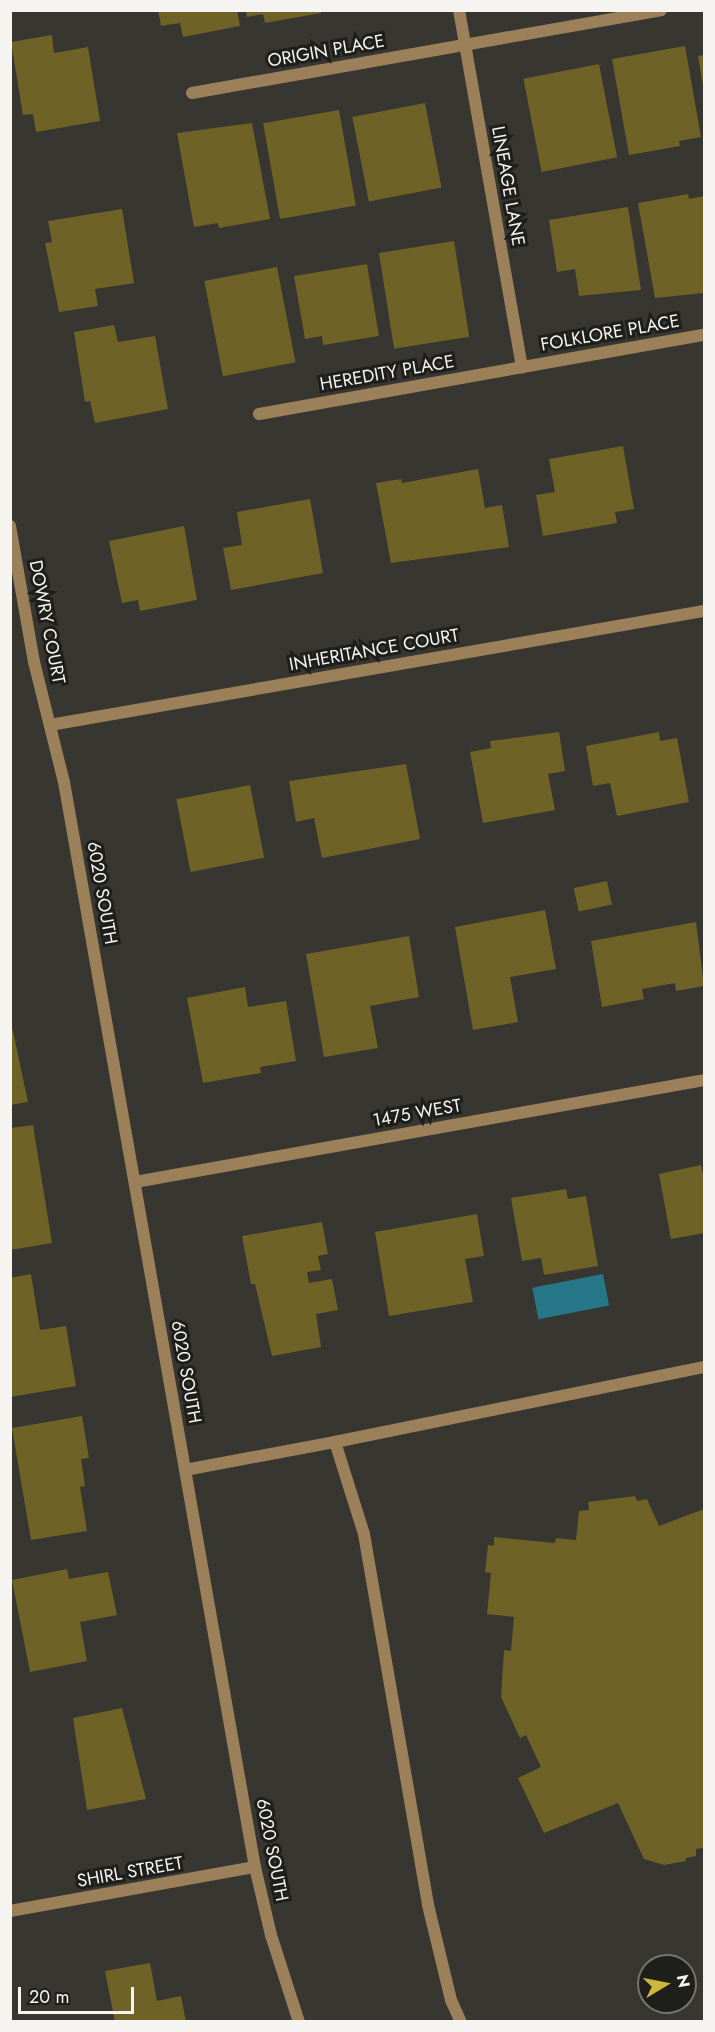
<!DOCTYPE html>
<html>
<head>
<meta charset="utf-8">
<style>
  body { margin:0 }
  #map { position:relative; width:715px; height:2032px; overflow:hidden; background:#383631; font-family:Jost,sans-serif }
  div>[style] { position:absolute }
  .water>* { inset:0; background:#267888; transform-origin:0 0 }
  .building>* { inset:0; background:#6f6227; transform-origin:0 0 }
  .lane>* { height:12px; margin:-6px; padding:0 6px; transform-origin:6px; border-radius:6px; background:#9c805a }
  .street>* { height:12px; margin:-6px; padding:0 6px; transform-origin:6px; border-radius:6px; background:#9c805a }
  span { translate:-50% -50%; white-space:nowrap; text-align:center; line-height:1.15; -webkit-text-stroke:6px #1e1e1b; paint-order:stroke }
  .street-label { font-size:18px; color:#f5f4f1 }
  .frame { position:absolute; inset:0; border:12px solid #f5f4f1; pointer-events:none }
  .north { position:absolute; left:637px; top:1954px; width:60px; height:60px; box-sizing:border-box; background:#1e1e1b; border:2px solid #747471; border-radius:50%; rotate:80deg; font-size:16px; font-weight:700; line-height:24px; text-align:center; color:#f5f4f1 }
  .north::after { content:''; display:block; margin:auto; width:21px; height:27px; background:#ccb939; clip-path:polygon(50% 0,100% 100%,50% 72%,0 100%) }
  .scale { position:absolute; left:18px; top:1987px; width:116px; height:27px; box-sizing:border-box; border:3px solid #f5f4f1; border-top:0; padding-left:8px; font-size:18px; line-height:21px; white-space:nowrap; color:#f5f4f1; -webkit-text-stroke:4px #1e1e1b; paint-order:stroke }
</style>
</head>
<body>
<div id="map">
  <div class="water">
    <i style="left:603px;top:1274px;width:32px;height:72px;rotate:79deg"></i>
  </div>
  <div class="building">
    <i style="clip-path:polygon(158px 10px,237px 10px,240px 26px,183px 37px,180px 23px,161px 26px)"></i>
    <i style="clip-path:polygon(246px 10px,321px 10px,321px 13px,265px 23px,263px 14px,247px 17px)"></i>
    <i style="clip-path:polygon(52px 35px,54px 53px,88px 47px,100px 121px,36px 132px,33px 114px,23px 115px,11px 42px)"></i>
    <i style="clip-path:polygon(685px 46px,701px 137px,679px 141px,680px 146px,629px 155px,612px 59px)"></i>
    <i style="clip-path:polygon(704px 55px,704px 86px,703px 86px,698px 56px)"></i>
    <i style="left:599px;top:64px;width:95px;height:77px;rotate:79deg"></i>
    <i style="left:425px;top:103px;width:86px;height:74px;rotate:79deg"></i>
    <i style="left:339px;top:110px;width:97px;height:77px;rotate:80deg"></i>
    <i style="clip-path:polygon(252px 123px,270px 219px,219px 228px,218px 223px,194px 227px,177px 133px)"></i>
    <i style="clip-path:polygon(688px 194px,689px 199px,704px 196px,704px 293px,655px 298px,638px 203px)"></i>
    <i style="clip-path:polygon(628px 207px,641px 290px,579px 296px,575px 269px,557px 272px,549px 220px)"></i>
    <i style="clip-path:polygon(122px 209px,134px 283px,95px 289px,98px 306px,59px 312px,45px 243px,52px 242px,48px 221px)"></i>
    <i style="left:454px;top:241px;width:97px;height:76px;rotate:81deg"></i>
    <i style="clip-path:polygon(367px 264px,379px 336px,323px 345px,322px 336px,305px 339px,294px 276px)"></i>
    <i style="left:277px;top:267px;width:97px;height:74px;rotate:79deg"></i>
    <i style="clip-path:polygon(114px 325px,118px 342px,155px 336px,168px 409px,95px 423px,90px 401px,85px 402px,74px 332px)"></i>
    <i style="clip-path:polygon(623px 446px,634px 509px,615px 512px,617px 523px,543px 536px,536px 495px,555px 492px,549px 459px)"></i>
    <i style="clip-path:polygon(478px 469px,485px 508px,502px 505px,509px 547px,391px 563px,376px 483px,401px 479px,402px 483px)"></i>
    <i style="clip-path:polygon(310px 499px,323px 573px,231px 590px,223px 548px,242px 545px,237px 512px)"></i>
    <i style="clip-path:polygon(184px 526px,197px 600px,140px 611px,138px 600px,122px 603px,109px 541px)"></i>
    <i style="clip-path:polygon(559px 732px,565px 771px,548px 774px,555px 810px,483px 823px,470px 752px,491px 748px,490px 741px)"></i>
    <i style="clip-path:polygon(659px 732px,660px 741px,677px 738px,689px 802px,617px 816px,610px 783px,593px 786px,586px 746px)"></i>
    <i style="clip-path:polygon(406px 764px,420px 839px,322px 858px,314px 818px,296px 822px,289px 781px)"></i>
    <i style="left:250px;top:785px;width:74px;height:75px;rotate:79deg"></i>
    <i style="left:607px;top:881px;width:24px;height:34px;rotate:78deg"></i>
    <i style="clip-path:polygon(545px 910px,556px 969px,510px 977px,518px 1022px,473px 1030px,455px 927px)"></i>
    <i style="clip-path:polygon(696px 922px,704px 986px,676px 991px,675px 983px,642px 989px,644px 999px,602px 1007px,591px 941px)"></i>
    <i style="clip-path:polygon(409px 936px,419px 997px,370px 1006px,378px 1048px,324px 1057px,306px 954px)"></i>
    <i style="clip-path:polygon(245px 987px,248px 1007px,286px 1001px,296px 1061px,260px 1067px,261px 1073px,203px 1083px,187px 998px)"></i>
    <i style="clip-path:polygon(10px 1017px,28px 1102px,10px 1105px)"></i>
    <i style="clip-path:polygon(33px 1125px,52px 1243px,10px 1250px,10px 1128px)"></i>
    <i style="clip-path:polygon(701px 1165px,704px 1179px,704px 1233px,671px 1239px,659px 1174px)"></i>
    <i style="clip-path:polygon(566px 1189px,568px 1199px,586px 1196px,598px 1266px,544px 1275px,541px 1258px,522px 1261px,511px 1198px)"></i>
    <i style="clip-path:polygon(477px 1214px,484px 1256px,465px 1259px,473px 1302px,389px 1316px,375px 1232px)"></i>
    <i style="clip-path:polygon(322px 1222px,328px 1254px,318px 1256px,321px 1270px,307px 1272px,309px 1283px,332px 1279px,338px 1310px,316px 1314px,321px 1347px,272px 1356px,255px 1284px,251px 1284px,242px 1236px)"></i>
    <i style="clip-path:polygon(31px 1274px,40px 1330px,66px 1326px,76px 1386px,10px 1397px,10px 1278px)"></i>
    <i style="clip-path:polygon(82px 1416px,89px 1458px,81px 1459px,85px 1486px,80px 1487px,87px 1531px,31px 1540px,12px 1428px)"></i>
    <i style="clip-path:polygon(635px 1496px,637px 1501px,647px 1499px,659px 1526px,704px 1509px,703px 1848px,696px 1849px,696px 1856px,686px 1858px,686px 1861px,664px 1865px,644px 1859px,618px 1803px,544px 1833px,518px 1778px,541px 1767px,526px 1735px,520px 1738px,501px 1697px,504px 1650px,511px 1651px,514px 1617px,487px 1614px,491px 1573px,485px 1572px,488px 1545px,494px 1546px,494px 1537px,555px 1543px,556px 1538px,576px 1540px,579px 1511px,589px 1510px,588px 1502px)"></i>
    <i style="clip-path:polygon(67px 1569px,69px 1579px,108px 1572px,117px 1615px,80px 1622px,87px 1661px,30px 1672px,12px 1580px)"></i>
    <i style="clip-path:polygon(122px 1708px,146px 1799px,87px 1810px,73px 1718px)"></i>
    <i style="clip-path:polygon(150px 1963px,157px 2001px,181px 1996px,186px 2022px,115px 2022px,105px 1971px)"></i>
  </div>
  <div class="lane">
    <i style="left:335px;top:1442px;width:377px;rotate:-11.5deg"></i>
    <i style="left:185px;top:1470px;width:153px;rotate:-10.6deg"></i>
    <i style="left:335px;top:1442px;width:96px;rotate:72.5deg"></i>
    <i style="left:364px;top:1534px;width:376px;rotate:80.2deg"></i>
    <i style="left:428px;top:1905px;width:98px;rotate:76.4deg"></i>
    <i style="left:451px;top:2000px;width:24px;rotate:66deg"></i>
  </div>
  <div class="street">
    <i style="left:459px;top:10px;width:363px;rotate:80deg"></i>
    <i style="left:192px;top:93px;width:476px;rotate:-10deg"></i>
    <i style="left:259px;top:414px;width:452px;rotate:-10.1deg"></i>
    <i style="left:10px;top:526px;width:138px;rotate:80deg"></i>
    <i style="left:34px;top:662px;width:124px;rotate:76deg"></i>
    <i style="left:64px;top:782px;width:1102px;rotate:80.02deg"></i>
    <i style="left:255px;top:1867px;width:70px;rotate:76.8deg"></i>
    <i style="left:271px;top:1935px;width:91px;rotate:72.2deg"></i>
    <i style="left:50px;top:725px;width:664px;rotate:-9.89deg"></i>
    <i style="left:135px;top:1182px;width:578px;rotate:-10.16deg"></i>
    <i style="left:10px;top:1911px;width:249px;rotate:-10.2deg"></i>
  </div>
  <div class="street-label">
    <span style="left:326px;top:51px;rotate:-10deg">ORIGIN PLACE</span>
    <span style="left:508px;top:186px;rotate:80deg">LINEAGE LANE</span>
    <span style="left:610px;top:333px;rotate:-10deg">FOLKLORE PLACE</span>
    <span style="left:387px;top:373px;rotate:-10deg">HEREDITY PLACE</span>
    <span style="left:47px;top:622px;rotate:79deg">DOWRY COURT</span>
    <span style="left:374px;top:650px;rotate:-10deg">INHERITANCE COURT</span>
    <span style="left:102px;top:893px;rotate:80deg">6020 SOUTH</span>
    <span style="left:417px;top:1113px;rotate:-10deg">1475 WEST</span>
    <span style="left:186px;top:1372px;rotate:80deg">6020 SOUTH</span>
    <span style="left:272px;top:1850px;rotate:79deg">6020 SOUTH</span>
    <span style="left:130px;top:1872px;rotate:-10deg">SHIRL STREET</span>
  </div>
  <div class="frame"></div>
  <div class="north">N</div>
  <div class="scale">20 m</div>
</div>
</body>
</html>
